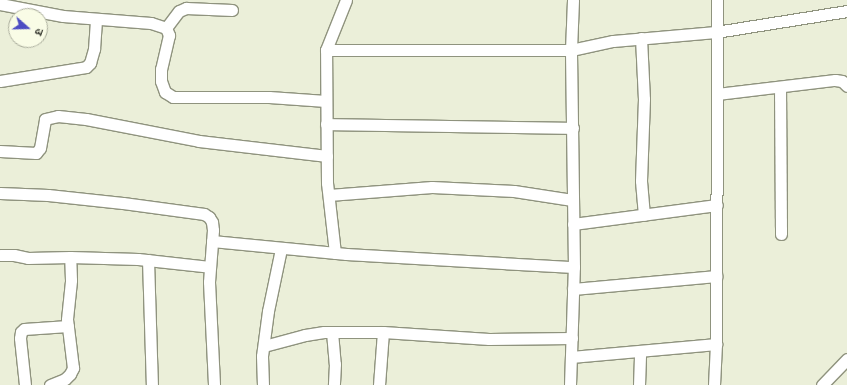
<!DOCTYPE html>
<html>
<head>
<meta charset="utf-8">
<style>
  body { margin:0 }
  #map { position:relative; width:847px; height:385px; overflow:hidden; background:#ebefd9; font-family:Raleway,"Noto Sans Devanagari",sans-serif }
  div>[style] { position:absolute }
  .roads { filter:drop-shadow(1px 0 #8f937e) drop-shadow(-1px 0 #8f937e) drop-shadow(0 1px #8f937e) drop-shadow(0 -1px #8f937e) }
  .minor>* { height:11px; margin:-5.5px; padding:0 5.5px; transform-origin:5.5px; border-radius:5.5px; background:#fff }
  span { translate:-50% -50%; white-space:nowrap; text-align:center; line-height:1.15; -webkit-text-stroke:4px #f9fce6; paint-order:stroke }
  .north { position:absolute; left:8px; top:8px; width:40px; height:40px; box-sizing:border-box; background:#f9fce6; border:1px solid #abae9d; border-radius:50%; rotate:110deg; font-size:11px; font-weight:700; line-height:16px; text-align:center; color:#373930 }
  .north::after { content:''; display:block; margin:auto; width:14px; height:18px; background:#4d4dc3; clip-path:polygon(50% 0,100% 100%,50% 72%,0 100%) }
</style>
</head>
<body>
<div id="map">
  <div class="roads">
    <div class="minor">
      <i style="left:0;top:4px;width:64px;rotate:10.8deg"></i>
      <i style="left:63px;top:16px;width:88px;rotate:4.5deg"></i>
      <i style="left:151px;top:23px;width:16px;rotate:18deg"></i>
      <i style="left:166px;top:28px;width:8px;rotate:67deg"></i>
      <i style="left:169px;top:35px;width:35px;rotate:103deg"></i>
      <i style="left:161px;top:69px;width:12px;rotate:90deg"></i>
      <i style="left:161px;top:81px;width:12px;rotate:70deg"></i>
      <i style="left:165px;top:92px;width:9px;rotate:32deg"></i>
      <i style="left:173px;top:97px;width:96px"></i>
      <i style="left:269px;top:97px;width:57px;rotate:4deg"></i>
      <i style="left:166px;top:28px;width:21px;rotate:-53deg"></i>
      <i style="left:179px;top:11px;width:8px;rotate:-23deg"></i>
      <i style="left:186px;top:8px;width:46px;rotate:2.5deg"></i>
      <i style="left:641px;top:38px;width:61px;rotate:87.2deg"></i>
      <i style="left:644px;top:99px;width:82px;rotate:92.1deg"></i>
      <i style="left:641px;top:181px;width:34px;rotate:85deg"></i>
      <i style="left:326px;top:50px;width:245px"></i>
      <i style="left:571px;top:50px;width:43px;rotate:-12.1deg"></i>
      <i style="left:613px;top:41px;width:103px;rotate:-5deg"></i>
      <i style="left:716px;top:32px;width:133px;rotate:-9.1deg"></i>
      <i style="left:0;top:81px;width:87px;rotate:-9.2deg"></i>
      <i style="left:86px;top:67px;width:6px;rotate:-45deg"></i>
      <i style="left:90px;top:63px;width:15px;rotate:-74deg"></i>
      <i style="left:94px;top:49px;width:30px;rotate:-86deg"></i>
      <i style="left:780px;top:87px;width:147px;rotate:89.6deg"></i>
      <i style="left:717px;top:94px;width:119px;rotate:-6.8deg"></i>
      <i style="left:835px;top:80px;width:7px;rotate:8deg"></i>
      <i style="left:842px;top:81px;width:7px;rotate:45deg"></i>
      <i style="left:326px;top:124px;width:247px;rotate:0.9deg"></i>
      <i style="left:0;top:151px;width:36px;rotate:3deg"></i>
      <i style="left:36px;top:153px;width:6px;rotate:-51deg"></i>
      <i style="left:40px;top:148px;width:29px;rotate:-80deg"></i>
      <i style="left:45px;top:119px;width:13px;rotate:-13deg"></i>
      <i style="left:58px;top:116px;width:28px;rotate:6deg"></i>
      <i style="left:86px;top:119px;width:115px;rotate:11deg"></i>
      <i style="left:199px;top:141px;width:129px;rotate:6.7deg"></i>
      <i style="left:0;top:193px;width:48px;rotate:2.4deg"></i>
      <i style="left:48px;top:195px;width:75px;rotate:6.1deg"></i>
      <i style="left:123px;top:203px;width:82px;rotate:7.7deg"></i>
      <i style="left:204px;top:214px;width:6px;rotate:31deg"></i>
      <i style="left:209px;top:217px;width:6px;rotate:59deg"></i>
      <i style="left:212px;top:222px;width:8px;rotate:83deg"></i>
      <i style="left:213px;top:230px;width:52px;rotate:94.4deg"></i>
      <i style="left:209px;top:282px;width:103px;rotate:87.2deg"></i>
      <i style="left:329px;top:195px;width:103px;rotate:-4.4deg"></i>
      <i style="left:432px;top:187px;width:82px;rotate:2.8deg"></i>
      <i style="left:514px;top:191px;width:59px;rotate:8.8deg"></i>
      <i style="left:573px;top:224px;width:145px;rotate:-7.5deg"></i>
      <i style="left:212px;top:241px;width:135px;rotate:5.5deg"></i>
      <i style="left:346px;top:254px;width:228px;rotate:3.3deg"></i>
      <i style="left:335px;top:253px;width:70px;rotate:-96.5deg"></i>
      <i style="left:327px;top:183px;width:133px;rotate:-90.4deg"></i>
      <i style="left:326px;top:50px;width:54px;rotate:-68.2deg"></i>
      <i style="left:0;top:255px;width:14px"></i>
      <i style="left:14px;top:255px;width:14px;rotate:12deg"></i>
      <i style="left:28px;top:258px;width:42px;rotate:-1.4deg"></i>
      <i style="left:70px;top:257px;width:68px;rotate:1.7deg"></i>
      <i style="left:138px;top:259px;width:72px;rotate:6.3deg"></i>
      <i style="left:148px;top:260px;width:125px;rotate:88.2deg"></i>
      <i style="left:573px;top:289px;width:144px;rotate:-5.2deg"></i>
      <i style="left:332px;top:332px;width:32px;rotate:85deg"></i>
      <i style="left:335px;top:364px;width:21px;rotate:93deg"></i>
      <i style="left:264px;top:346px;width:42px;rotate:-15deg"></i>
      <i style="left:305px;top:335px;width:19px;rotate:-9deg"></i>
      <i style="left:324px;top:332px;width:59px"></i>
      <i style="left:383px;top:332px;width:106px;rotate:3.8deg"></i>
      <i style="left:489px;top:339px;width:83px;rotate:-0.7deg"></i>
      <i style="left:571px;top:357px;width:146px;rotate:-5.1deg"></i>
      <i style="left:25px;top:385px;width:47px;rotate:-96.1deg"></i>
      <i style="left:20px;top:338px;width:6px;rotate:-81deg"></i>
      <i style="left:21px;top:332px;width:4px;rotate:-45deg"></i>
      <i style="left:24px;top:329px;width:44px;rotate:-3.9deg"></i>
      <i style="left:50px;top:385px;width:16px;rotate:-22deg"></i>
      <i style="left:65px;top:379px;width:7px;rotate:-45deg"></i>
      <i style="left:70px;top:374px;width:7px;rotate:-63deg"></i>
      <i style="left:73px;top:368px;width:49px;rotate:-97deg"></i>
      <i style="left:67px;top:319px;width:39px;rotate:-84deg"></i>
      <i style="left:71px;top:280px;width:23px;rotate:-92deg"></i>
      <i style="left:263px;top:385px;width:29px;rotate:-92deg"></i>
      <i style="left:262px;top:356px;width:45px;rotate:-82.4deg"></i>
      <i style="left:268px;top:311px;width:63px;rotate:-78.2deg"></i>
      <i style="left:379px;top:385px;width:53px;rotate:-85.7deg"></i>
      <i style="left:570px;top:385px;width:118px;rotate:-88.1deg"></i>
      <i style="left:574px;top:267px;width:217px;rotate:-90.8deg"></i>
      <i style="left:571px;top:50px;width:50px;rotate:-87.7deg"></i>
      <i style="left:639px;top:385px;width:34px;rotate:-88deg"></i>
      <i style="left:714px;top:385px;width:41px;rotate:-87.2deg"></i>
      <i style="left:716px;top:344px;width:344px;rotate:-89.8deg"></i>
      <i style="left:822px;top:385px;width:36px;rotate:-46deg"></i>
    </div>
  </div>
  <div class="north">उ</div>
</div>
</body>
</html>
